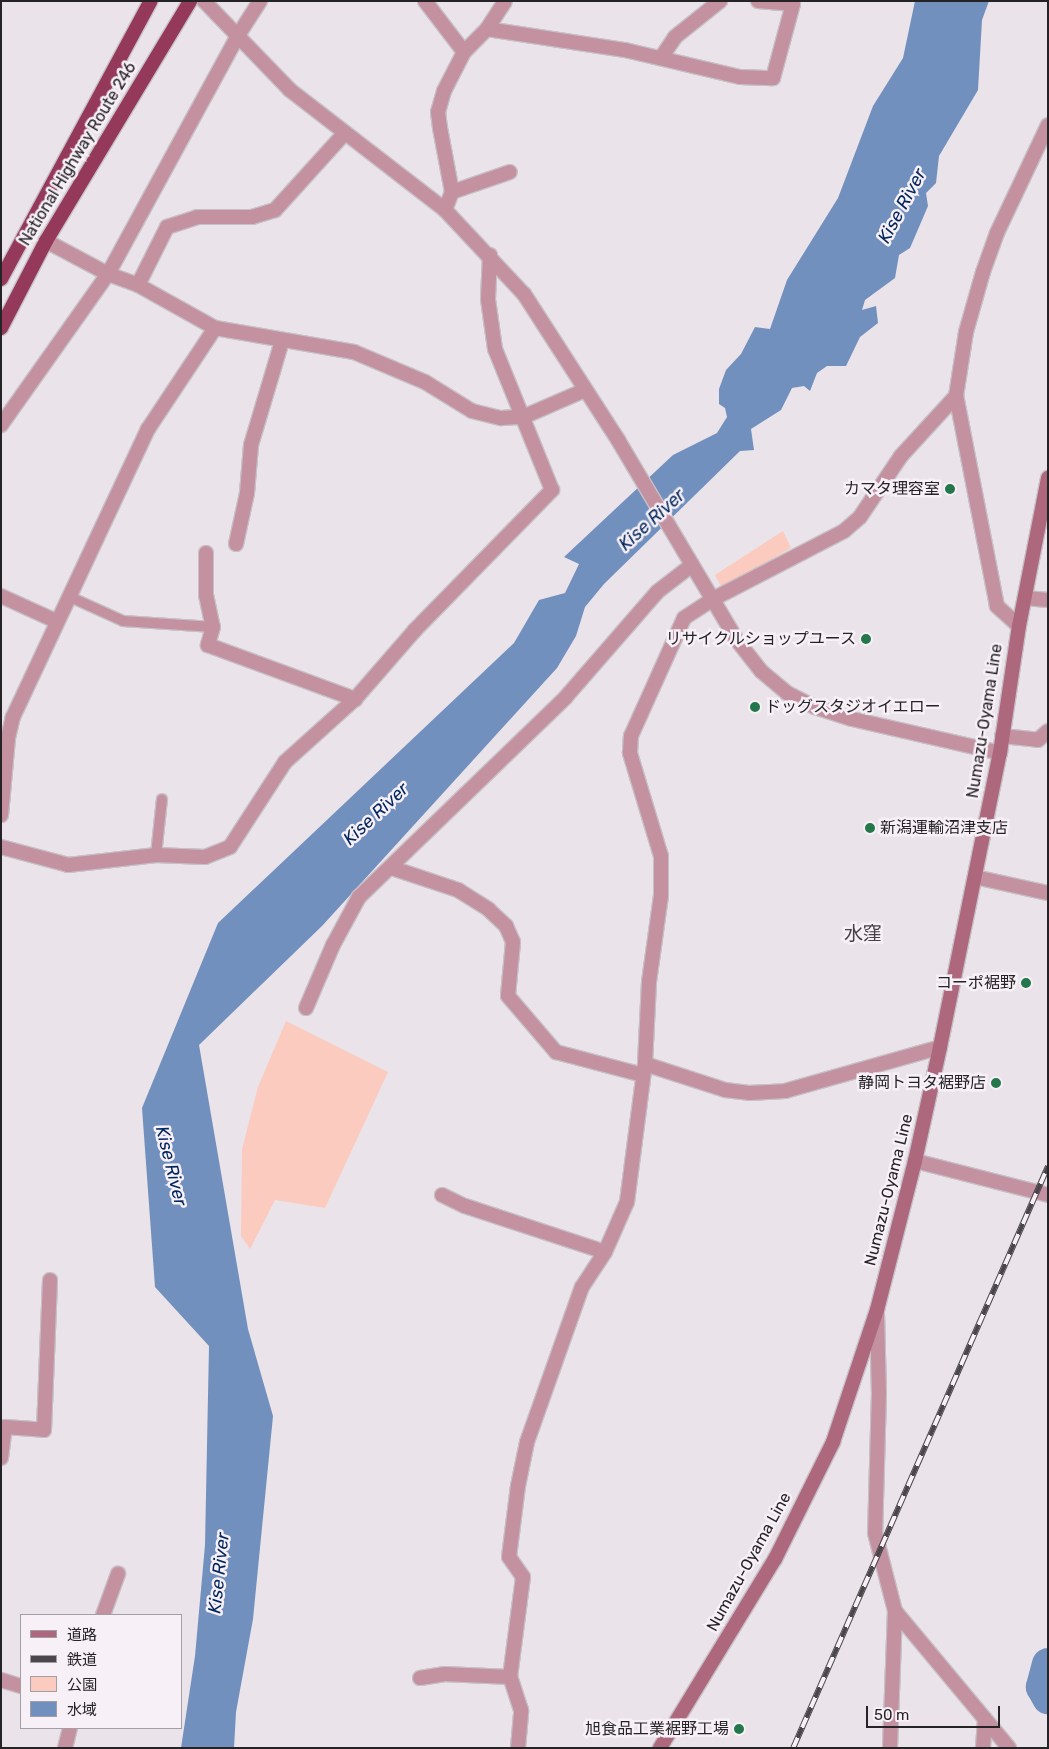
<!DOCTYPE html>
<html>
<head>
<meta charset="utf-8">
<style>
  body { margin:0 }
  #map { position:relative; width:1049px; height:1749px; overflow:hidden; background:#eae3e9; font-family:Rubik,"Noto Sans JP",sans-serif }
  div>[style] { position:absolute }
  .green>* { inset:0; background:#facbbe }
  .water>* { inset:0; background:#7190bd }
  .river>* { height:32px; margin:-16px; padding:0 16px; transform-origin:16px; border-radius:16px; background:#7190bd }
  .roads { filter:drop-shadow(1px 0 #c7c0c6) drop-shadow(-1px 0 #c7c0c6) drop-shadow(0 1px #c7c0c6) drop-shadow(0 -1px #c7c0c6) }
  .service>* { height:10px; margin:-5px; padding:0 5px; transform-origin:5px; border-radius:5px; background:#c3919f }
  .minor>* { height:14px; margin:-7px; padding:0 7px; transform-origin:7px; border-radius:7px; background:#c3919f }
  .tertiary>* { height:14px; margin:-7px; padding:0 7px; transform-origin:7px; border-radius:7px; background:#c3919f }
  .secondary>* { height:14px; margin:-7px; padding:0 7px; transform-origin:7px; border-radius:7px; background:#ae687d }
  .trunk>* { height:14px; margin:-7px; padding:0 7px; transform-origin:7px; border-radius:7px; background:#95395a }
  .rail>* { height:5.5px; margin-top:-2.75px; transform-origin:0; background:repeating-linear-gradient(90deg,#f7f0f7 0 11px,#4a464a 0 22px); box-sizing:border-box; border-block:1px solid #4a464a }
  .dots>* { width:14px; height:14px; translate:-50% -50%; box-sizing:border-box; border:2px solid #f7f0f7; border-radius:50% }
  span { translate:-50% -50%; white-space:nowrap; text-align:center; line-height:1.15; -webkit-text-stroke:5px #f7f0f7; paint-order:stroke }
  .street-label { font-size:16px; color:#262326 }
  .poi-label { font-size:16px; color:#262326 }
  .right { translate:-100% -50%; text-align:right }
  .left { translate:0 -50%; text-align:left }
  .water-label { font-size:18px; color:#00265d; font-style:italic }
  .quarter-label { font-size:19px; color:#454045 }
  .frame { position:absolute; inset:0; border:2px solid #262326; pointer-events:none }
  .legend { position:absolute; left:20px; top:1614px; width:162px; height:115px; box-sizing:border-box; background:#f7f0f7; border:1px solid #a39ea3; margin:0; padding:6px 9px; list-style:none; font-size:15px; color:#262326 }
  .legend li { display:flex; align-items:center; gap:10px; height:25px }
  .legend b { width:25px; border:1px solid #a39ea3 }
  .scale { position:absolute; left:866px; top:1706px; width:134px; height:22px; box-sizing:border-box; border:2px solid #262326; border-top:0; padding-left:6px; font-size:15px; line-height:18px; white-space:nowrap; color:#262326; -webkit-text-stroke:4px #f7f0f7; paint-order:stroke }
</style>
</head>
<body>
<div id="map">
  <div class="green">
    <i style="clip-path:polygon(783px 531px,791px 548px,722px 588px,715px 575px)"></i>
    <i style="clip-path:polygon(286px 1021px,388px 1072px,325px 1208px,275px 1200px,250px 1249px,241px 1236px,242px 1149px,258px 1087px)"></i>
  </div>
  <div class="water">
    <i style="clip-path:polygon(915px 1px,989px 1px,982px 20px,978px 90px,939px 156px,936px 183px,926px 193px,928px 206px,910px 248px,899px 255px,895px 278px,865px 300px,862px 310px,876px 306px,878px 323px,860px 337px,846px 366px,827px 366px,817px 373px,810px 391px,804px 386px,792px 388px,781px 410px,751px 429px,754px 450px,740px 451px,604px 584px,585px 607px,576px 636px,557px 668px,322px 926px,199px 1045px,248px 1329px,273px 1416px,253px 1619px,236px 1712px,234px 1748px,181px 1748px,195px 1656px,205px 1545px,209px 1346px,155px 1287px,142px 1108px,218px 923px,514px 643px,539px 600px,565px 593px,579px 564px,564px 557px,673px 455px,717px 433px,727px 417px,725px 408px,719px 404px,719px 389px,726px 370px,741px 354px,755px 327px,770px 329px,787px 280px,838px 198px,873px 106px,903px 58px)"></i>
  </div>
  <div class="river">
    <i style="left:1048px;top:1664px;width:24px;rotate:105deg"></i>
    <i style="left:1042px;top:1687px;width:13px;rotate:61deg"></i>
  </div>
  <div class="roads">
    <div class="service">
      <i style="left:68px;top:596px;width:60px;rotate:24.4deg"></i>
      <i style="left:123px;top:621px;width:90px;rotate:3.8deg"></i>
      <i style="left:156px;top:855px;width:56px;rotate:-83.9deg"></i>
    </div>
    <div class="minor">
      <i style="left:425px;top:1px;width:64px;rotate:52.6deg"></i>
      <i style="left:487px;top:29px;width:140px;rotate:8.7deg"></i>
      <i style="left:625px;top:50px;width:118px;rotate:13.2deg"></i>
      <i style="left:740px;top:77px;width:33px;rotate:2deg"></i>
      <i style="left:773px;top:78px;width:77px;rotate:-74.9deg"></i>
      <i style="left:793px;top:4px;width:35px;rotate:-175deg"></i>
      <i style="left:661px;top:58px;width:25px;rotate:-56deg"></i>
      <i style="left:675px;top:37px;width:58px;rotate:-38.7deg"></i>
      <i style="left:452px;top:192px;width:61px;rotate:-19deg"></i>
      <i style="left:445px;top:210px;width:19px;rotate:-69deg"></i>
      <i style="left:452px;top:192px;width:65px;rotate:-100.6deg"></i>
      <i style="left:440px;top:128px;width:16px;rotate:-97deg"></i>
      <i style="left:438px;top:112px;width:22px;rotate:-74deg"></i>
      <i style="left:444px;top:91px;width:44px;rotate:-62.9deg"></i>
      <i style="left:464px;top:52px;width:33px;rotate:-45deg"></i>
      <i style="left:487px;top:29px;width:33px;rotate:-57deg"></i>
      <i style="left:46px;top:241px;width:70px;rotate:28deg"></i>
      <i style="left:108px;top:274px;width:32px;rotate:20deg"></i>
      <i style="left:138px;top:285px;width:88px;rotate:29.2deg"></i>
      <i style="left:215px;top:328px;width:141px;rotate:9.8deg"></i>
      <i style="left:354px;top:352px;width:77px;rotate:22.9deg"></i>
      <i style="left:425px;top:382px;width:55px;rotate:31.7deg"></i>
      <i style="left:472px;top:411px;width:30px;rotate:14deg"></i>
      <i style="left:501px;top:418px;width:22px;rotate:-3deg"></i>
      <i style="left:523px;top:417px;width:68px;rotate:-23.5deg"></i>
      <i style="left:138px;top:285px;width:65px;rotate:-63.4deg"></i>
      <i style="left:167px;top:227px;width:32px;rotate:-18deg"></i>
      <i style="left:197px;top:217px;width:55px"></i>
      <i style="left:252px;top:217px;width:24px;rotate:-17deg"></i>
      <i style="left:275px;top:210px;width:103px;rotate:-47.8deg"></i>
      <i style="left:1px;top:425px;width:185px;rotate:-54.7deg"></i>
      <i style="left:108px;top:274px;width:270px;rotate:-61.4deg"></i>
      <i style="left:237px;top:37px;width:43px;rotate:-57.4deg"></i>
      <i style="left:236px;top:544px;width:52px;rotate:-77.8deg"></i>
      <i style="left:247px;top:493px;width:48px;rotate:-85.2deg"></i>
      <i style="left:251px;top:445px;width:109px;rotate:-73.4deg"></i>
      <i style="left:206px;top:553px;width:42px;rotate:90deg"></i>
      <i style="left:206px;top:595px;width:33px;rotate:78deg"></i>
      <i style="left:213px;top:627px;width:19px;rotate:106deg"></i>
      <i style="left:208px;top:645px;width:157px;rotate:20.2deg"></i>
      <i style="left:1px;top:596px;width:60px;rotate:24.4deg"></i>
      <i style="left:1025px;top:598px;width:23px;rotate:5deg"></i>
      <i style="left:1019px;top:626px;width:30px;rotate:-138deg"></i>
      <i style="left:997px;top:606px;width:214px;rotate:-101deg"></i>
      <i style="left:956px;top:396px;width:65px;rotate:-81.1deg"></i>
      <i style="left:966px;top:332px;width:62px;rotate:-74.2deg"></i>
      <i style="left:983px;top:272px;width:41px;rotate:-70.3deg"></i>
      <i style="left:997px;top:233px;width:119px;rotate:-64.7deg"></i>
      <i style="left:1002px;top:736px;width:36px;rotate:6deg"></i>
      <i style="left:1038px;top:740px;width:13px;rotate:-42deg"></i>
      <i style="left:1px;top:815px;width:77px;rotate:-84.8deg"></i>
      <i style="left:8px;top:738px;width:22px;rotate:-77deg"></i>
      <i style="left:13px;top:717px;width:318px;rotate:-64.9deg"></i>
      <i style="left:148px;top:429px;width:121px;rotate:-56.4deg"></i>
      <i style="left:1px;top:847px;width:69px;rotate:15deg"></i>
      <i style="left:68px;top:865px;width:89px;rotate:-6.5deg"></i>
      <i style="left:156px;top:855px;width:49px;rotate:2.3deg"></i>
      <i style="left:205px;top:857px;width:27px;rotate:-22deg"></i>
      <i style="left:230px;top:847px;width:101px;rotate:-57.1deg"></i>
      <i style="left:285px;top:762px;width:94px;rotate:-42deg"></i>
      <i style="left:355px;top:699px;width:91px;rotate:-49deg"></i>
      <i style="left:415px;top:630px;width:196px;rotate:-45.6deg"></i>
      <i style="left:552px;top:490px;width:152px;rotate:-112deg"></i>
      <i style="left:495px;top:349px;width:50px;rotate:-98deg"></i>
      <i style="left:488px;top:299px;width:44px;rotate:-87.4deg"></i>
      <i style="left:392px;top:868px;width:70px;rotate:18.4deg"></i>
      <i style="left:458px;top:890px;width:36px;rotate:32deg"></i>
      <i style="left:488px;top:909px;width:25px;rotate:43deg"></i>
      <i style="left:506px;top:926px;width:17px;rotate:66deg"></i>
      <i style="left:513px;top:942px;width:54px;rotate:95.3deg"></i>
      <i style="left:508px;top:996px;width:74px;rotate:49.4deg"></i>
      <i style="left:556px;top:1052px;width:90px;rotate:14.8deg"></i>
      <i style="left:975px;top:877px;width:75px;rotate:12.4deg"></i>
      <i style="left:306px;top:1008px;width:69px;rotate:-66.8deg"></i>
      <i style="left:333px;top:945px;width:55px;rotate:-61.6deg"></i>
      <i style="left:359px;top:897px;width:286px;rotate:-44deg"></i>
      <i style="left:565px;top:698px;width:140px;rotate:-49deg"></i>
      <i style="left:657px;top:592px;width:44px;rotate:-37.6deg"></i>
      <i style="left:645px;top:1064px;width:84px;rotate:18deg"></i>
      <i style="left:725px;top:1090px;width:24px;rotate:7deg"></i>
      <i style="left:749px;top:1093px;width:36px;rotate:-3deg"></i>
      <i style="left:785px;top:1091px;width:161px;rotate:-15.8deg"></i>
      <i style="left:442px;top:1195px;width:25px;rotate:26deg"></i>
      <i style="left:465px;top:1206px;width:147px;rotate:18.2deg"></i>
      <i style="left:877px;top:1313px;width:80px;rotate:88.6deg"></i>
      <i style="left:879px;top:1393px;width:140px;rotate:91.6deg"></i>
      <i style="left:875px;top:1533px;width:81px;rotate:75.6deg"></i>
      <i style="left:895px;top:1611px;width:137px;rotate:92.1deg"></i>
      <i style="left:1px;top:1458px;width:31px;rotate:-83deg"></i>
      <i style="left:5px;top:1427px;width:39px;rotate:4deg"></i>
      <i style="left:44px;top:1430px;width:150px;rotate:-87.7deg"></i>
      <i style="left:895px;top:1611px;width:178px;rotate:50.2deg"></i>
      <i style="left:103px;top:1615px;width:44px;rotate:-69.9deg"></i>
      <i style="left:420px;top:1678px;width:24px;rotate:-9deg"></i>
      <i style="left:444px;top:1674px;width:66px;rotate:2.6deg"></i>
      <i style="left:1px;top:1680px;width:21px;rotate:17deg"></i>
      <i style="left:65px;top:1748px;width:21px;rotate:-76deg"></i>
      <i style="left:518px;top:1748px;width:38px;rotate:-85deg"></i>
      <i style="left:521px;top:1710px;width:35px;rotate:-108deg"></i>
      <i style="left:510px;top:1677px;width:101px;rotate:-82.6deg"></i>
      <i style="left:523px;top:1577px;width:24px;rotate:-125deg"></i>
      <i style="left:509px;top:1557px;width:72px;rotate:-82.8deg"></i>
      <i style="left:518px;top:1486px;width:45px;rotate:-78.4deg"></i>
      <i style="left:527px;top:1442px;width:164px;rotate:-70.5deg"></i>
      <i style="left:582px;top:1287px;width:42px;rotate:-56.7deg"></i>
      <i style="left:605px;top:1252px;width:55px;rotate:-66.3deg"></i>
      <i style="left:627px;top:1202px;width:139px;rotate:-82.6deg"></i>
      <i style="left:645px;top:1064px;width:82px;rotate:-87.2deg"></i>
      <i style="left:649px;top:982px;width:87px;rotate:-82.1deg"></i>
      <i style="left:661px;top:896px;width:40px;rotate:-90deg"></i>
      <i style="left:661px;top:856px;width:108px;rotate:-106.8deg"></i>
      <i style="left:630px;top:753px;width:17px;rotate:-87deg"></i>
      <i style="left:631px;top:736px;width:129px;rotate:-65.8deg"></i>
      <i style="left:684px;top:618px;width:35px;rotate:-33deg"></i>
      <i style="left:713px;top:599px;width:148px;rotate:-27.4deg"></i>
      <i style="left:844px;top:531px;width:21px;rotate:-41deg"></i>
      <i style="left:860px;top:517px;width:73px;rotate:-56.1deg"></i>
      <i style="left:901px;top:456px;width:81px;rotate:-47.5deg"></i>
      <i style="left:983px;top:1748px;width:29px;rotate:-86deg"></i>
    </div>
    <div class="tertiary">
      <i style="left:204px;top:1px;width:124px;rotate:46deg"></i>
      <i style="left:290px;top:90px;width:196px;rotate:37.7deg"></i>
      <i style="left:445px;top:210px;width:115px;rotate:46.8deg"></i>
      <i style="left:524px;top:294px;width:174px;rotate:57.2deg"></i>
      <i style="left:618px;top:440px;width:231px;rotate:59.3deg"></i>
      <i style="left:736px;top:639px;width:41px;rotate:52deg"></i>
      <i style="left:761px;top:671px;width:34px;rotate:40deg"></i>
      <i style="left:787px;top:693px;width:31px;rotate:27deg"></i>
      <i style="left:815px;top:707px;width:39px;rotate:18deg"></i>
      <i style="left:852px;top:719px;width:152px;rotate:12.9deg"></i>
      <i style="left:915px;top:1161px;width:137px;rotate:14.3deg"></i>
    </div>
    <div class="secondary">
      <i style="left:660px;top:1748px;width:221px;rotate:-58.7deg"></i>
      <i style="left:775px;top:1559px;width:131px;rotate:-63.6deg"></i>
      <i style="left:833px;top:1442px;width:139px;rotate:-71.6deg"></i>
      <i style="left:877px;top:1310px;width:154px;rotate:-75.7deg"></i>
      <i style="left:915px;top:1161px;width:117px;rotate:-77.6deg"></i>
      <i style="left:940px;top:1047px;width:300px;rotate:-78.5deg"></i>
      <i style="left:1000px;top:753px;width:128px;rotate:-81.5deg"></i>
      <i style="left:1019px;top:626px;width:151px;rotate:-78.9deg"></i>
    </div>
    <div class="trunk">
      <i style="left:1px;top:279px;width:316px;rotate:-61.7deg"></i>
      <i style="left:1px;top:328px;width:98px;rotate:-62.7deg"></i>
      <i style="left:46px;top:241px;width:280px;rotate:-59deg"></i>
    </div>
  </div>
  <div class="rail">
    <i style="left:793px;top:1748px;width:635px;rotate:-66.34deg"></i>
  </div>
  <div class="dots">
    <i style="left:950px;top:489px;background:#23774a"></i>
    <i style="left:866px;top:639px;background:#23774a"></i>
    <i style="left:755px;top:707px;background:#23774a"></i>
    <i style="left:870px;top:828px;background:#23774a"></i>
    <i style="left:1026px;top:983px;background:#23774a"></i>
    <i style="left:996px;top:1083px;background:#23774a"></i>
    <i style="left:739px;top:1729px;background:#23774a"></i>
  </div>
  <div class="street-label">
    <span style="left:78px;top:154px;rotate:-59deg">National Highway Route 246</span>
    <span style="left:985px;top:721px;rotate:-81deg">Numazu-Oyama Line</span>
    <span style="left:889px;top:1190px;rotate:-76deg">Numazu-Oyama Line</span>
    <span style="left:749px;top:1562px;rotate:-61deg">Numazu-Oyama Line</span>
  </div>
  <div class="poi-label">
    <span class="right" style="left:940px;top:489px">カマタ理容室</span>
    <span class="right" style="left:856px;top:639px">リサイクルショップユース</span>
    <span class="left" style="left:765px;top:707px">ドッグスタジオイエロー</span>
    <span class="left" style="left:880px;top:828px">新潟運輸沼津支店</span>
    <span class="right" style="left:1016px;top:983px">コーポ裾野</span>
    <span class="right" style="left:986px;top:1083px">静岡トヨタ裾野店</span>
    <span class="right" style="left:729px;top:1729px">旭食品工業裾野工場</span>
  </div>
  <div class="water-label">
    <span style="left:902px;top:206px;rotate:-62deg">Kise River</span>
    <span style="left:652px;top:520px;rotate:-42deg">Kise River</span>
    <span style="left:376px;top:814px;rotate:-43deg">Kise River</span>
    <span style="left:171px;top:1166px;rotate:76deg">Kise River</span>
    <span style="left:219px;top:1573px;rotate:-84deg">Kise River</span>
  </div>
  <div class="quarter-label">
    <span style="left:863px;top:934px">水窪</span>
  </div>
  <div class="frame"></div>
  <ul class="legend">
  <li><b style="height:6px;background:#ae687d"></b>道路</li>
  <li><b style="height:6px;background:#4a464a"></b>鉄道</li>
  <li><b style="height:14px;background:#facbbe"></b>公園</li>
  <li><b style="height:14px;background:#7190bd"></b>水域</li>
  </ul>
  <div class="scale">50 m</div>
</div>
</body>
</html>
